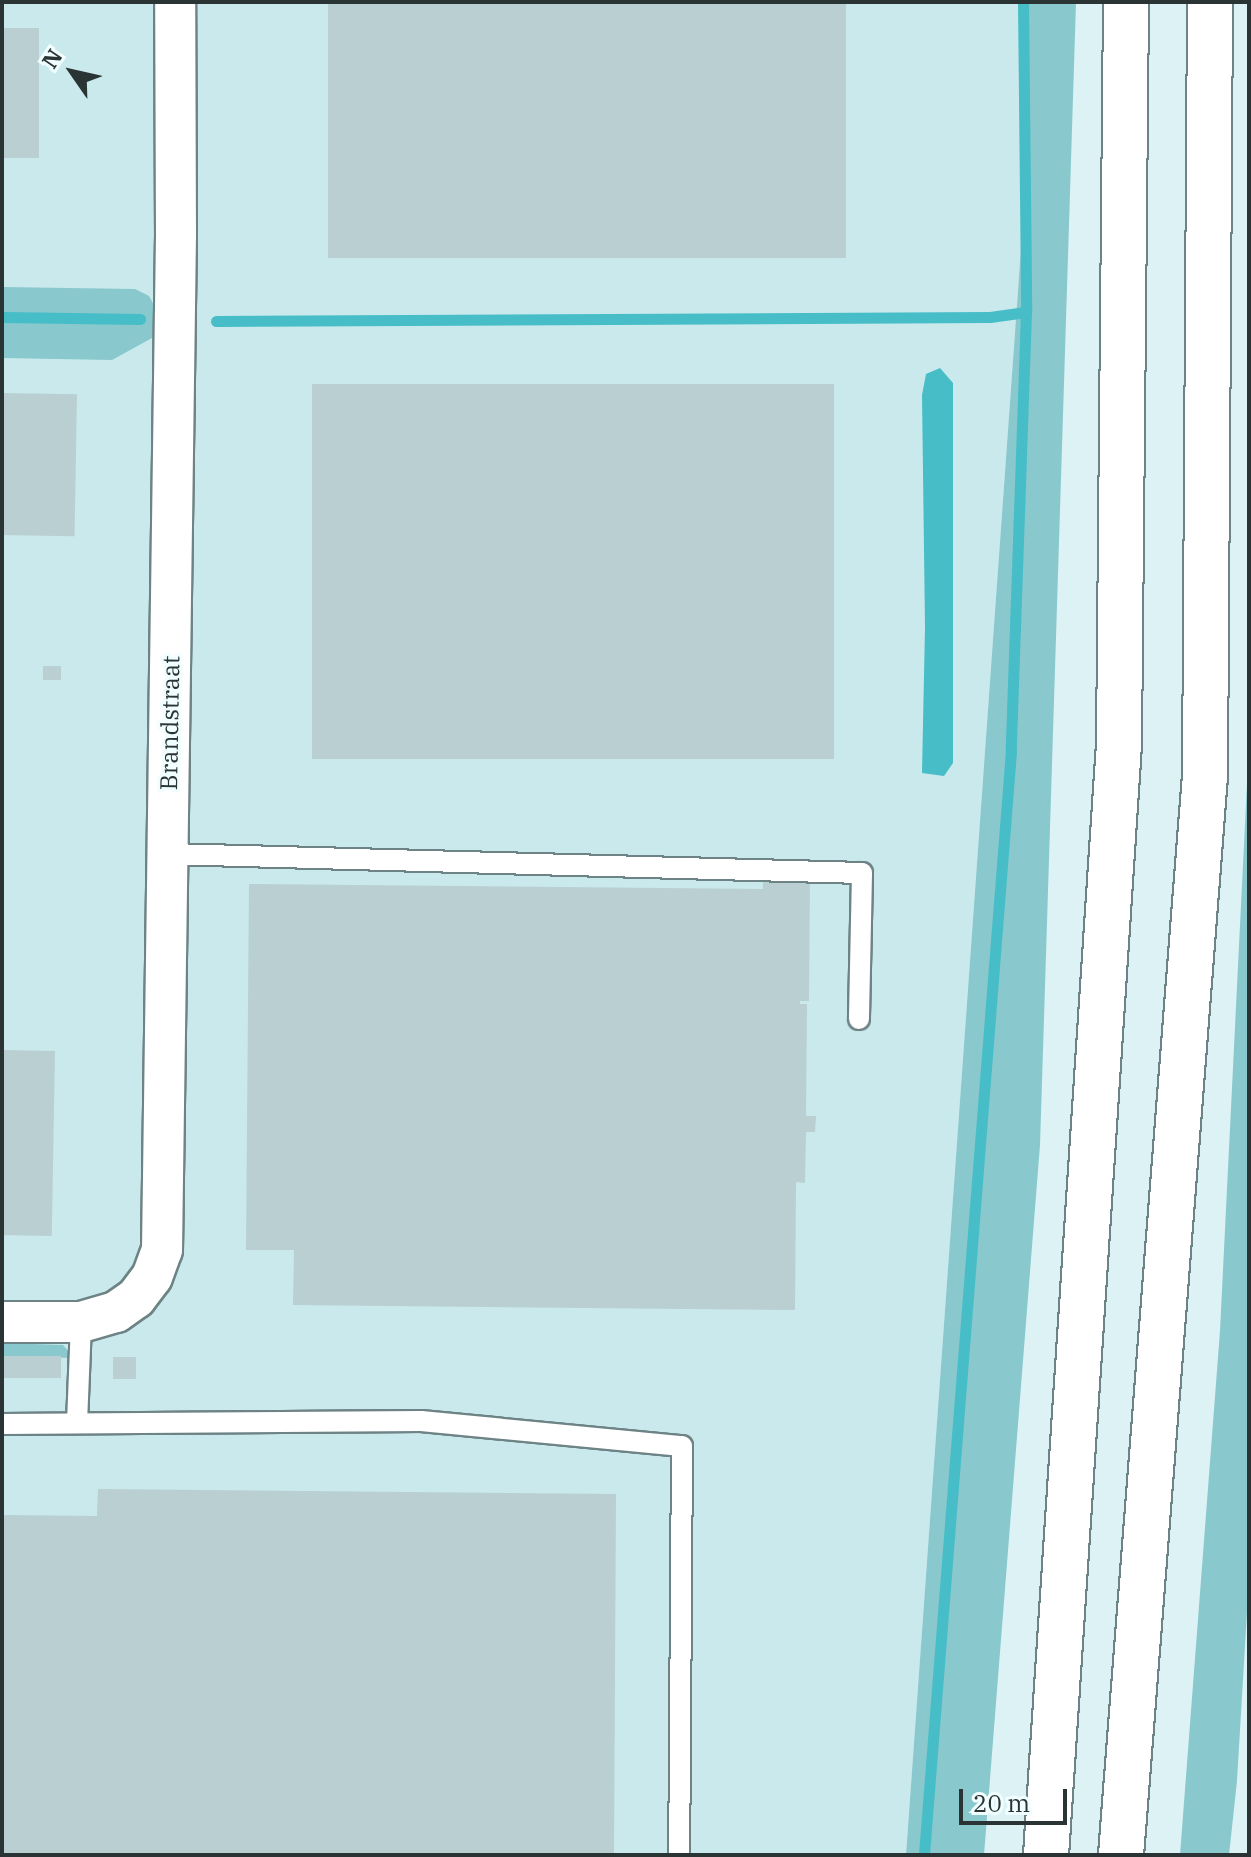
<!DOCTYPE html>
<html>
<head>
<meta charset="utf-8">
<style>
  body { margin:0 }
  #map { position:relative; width:1251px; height:1857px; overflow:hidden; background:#dcf2f4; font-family:"IBM Plex Serif",serif }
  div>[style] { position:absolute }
  .built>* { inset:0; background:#c9e9ec }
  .green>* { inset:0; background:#89c8cd }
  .water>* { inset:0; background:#46bdc7 }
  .stream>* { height:11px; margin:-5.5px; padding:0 5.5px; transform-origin:5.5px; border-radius:5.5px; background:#46bdc7 }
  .building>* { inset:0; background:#b9cfd1; transform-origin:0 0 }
  .roads { filter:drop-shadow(2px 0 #6e8385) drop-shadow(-2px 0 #6e8385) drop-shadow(0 2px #6e8385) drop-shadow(0 -2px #6e8385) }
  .lane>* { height:20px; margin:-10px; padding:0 10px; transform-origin:10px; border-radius:10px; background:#fff }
  .street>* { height:40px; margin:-20px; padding:0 20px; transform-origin:20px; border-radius:20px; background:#fff }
  .highway>* { height:44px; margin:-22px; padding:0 22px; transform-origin:22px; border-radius:22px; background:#fff }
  span { translate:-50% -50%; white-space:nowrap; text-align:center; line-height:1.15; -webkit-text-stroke:6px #f0feff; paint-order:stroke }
  .street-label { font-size:24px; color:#2b3434 }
  .frame { position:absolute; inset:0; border:4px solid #2b3434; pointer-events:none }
  .north { position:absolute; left:32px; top:32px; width:80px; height:80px; -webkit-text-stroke:6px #f0feff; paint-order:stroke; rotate:304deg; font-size:22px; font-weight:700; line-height:32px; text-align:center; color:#2b3434 }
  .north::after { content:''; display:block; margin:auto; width:28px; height:36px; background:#2b3434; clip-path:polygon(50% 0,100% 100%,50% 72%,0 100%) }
  .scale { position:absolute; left:959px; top:1789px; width:108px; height:36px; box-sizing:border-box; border:4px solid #2b3434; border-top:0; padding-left:10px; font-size:24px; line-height:28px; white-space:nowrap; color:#2b3434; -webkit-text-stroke:6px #f0feff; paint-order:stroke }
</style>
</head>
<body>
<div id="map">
  <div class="built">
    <i style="clip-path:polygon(2px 2px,1022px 2px,1027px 165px,906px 1855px,2px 1855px)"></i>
  </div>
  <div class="green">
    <i style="clip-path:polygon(1022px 2px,1076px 2px,1040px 1145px,984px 1855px,906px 1855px,1027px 165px)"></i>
    <i style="clip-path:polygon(2px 287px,135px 289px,149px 296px,155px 307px,152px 338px,112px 360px,2px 358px)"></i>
    <i style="clip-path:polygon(1249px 743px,1249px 1578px,1237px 1781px,1229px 1855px,1180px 1855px,1220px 1331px)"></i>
    <i style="clip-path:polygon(2px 1343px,63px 1345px,74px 1358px,2px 1356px)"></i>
  </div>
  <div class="water">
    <i style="clip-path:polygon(940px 368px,953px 383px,953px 763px,944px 776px,922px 773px,925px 627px,922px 395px,926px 374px)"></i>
  </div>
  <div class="stream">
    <i style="left:1023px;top:2px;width:310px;rotate:89.4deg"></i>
    <i style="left:2px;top:317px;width:138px;rotate:0.8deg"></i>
    <i style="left:216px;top:321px;width:774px;rotate:-0.3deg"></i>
    <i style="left:990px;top:317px;width:36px;rotate:-8deg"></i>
    <i style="left:1026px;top:312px;width:439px;rotate:92deg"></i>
    <i style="left:1011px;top:751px;width:1107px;rotate:94.51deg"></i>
  </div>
  <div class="building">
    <i style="left:328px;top:2px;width:518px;height:256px"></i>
    <i style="left:2px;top:28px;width:37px;height:130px"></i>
    <i style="left:312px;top:384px;width:522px;height:375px"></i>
    <i style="left:2px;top:393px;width:75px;height:142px;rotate:1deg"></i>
    <i style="left:43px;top:666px;width:18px;height:14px"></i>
    <i style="clip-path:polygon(763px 877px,810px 877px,809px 1001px,800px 1001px,800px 1004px,807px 1004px,806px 1116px,816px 1116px,815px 1132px,806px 1132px,805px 1183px,796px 1182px,795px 1310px,293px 1305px,294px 1250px,246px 1250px,249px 884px,763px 889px)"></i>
    <i style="left:2px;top:1050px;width:53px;height:185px;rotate:1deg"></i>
    <i style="left:2px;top:1356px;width:59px;height:22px"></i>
    <i style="left:113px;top:1357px;width:23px;height:22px"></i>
    <i style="clip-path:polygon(98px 1489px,616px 1494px,614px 1855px,2px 1855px,2px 1515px,97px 1516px)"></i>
  </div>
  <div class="roads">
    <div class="lane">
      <i style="left:169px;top:854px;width:693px;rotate:1.57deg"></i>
      <i style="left:862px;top:873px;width:146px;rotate:91.2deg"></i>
      <i style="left:77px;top:1423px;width:101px;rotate:-87.7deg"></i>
      <i style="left:2px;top:1424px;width:419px;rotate:-0.4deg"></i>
      <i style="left:421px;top:1421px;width:262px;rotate:5.5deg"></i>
      <i style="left:682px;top:1446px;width:409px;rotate:90.4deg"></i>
    </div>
    <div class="street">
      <i style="left:2px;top:1322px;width:79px"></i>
      <i style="left:81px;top:1322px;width:36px;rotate:-16deg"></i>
      <i style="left:116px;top:1312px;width:24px;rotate:-35deg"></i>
      <i style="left:136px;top:1298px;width:26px;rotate:-53deg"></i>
      <i style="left:152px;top:1277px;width:29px;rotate:-70deg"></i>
      <i style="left:162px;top:1250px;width:1014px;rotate:-89.21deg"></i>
      <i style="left:176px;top:236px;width:234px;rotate:-90.2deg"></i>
    </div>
    <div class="highway">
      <i style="left:1046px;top:1855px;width:1113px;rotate:-86.24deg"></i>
      <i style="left:1119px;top:744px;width:742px;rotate:-89.46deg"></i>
      <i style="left:1121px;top:1855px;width:1082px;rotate:-85.55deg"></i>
      <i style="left:1205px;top:776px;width:774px;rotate:-89.63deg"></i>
    </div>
  </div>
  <div class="street-label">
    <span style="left:170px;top:723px;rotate:-89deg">Brandstraat</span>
  </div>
  <div class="frame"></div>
  <div class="north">N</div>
  <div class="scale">20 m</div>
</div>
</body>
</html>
